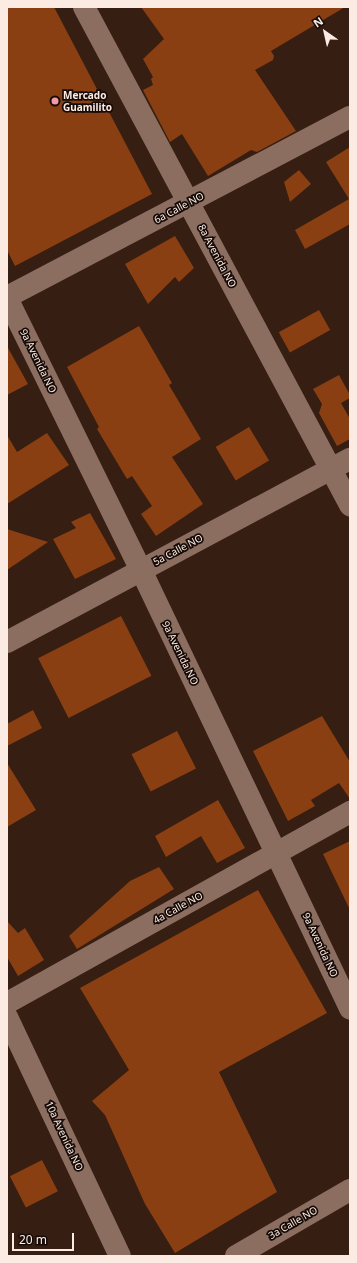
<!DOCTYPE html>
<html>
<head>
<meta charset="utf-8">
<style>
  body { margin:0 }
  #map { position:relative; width:357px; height:1263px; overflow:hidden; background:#361e12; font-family:"Noto Sans",sans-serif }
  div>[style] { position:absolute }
  .building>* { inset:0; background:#893f11; transform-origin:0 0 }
  .street>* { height:22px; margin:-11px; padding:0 11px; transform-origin:11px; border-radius:11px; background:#8b6e60 }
  .dots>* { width:11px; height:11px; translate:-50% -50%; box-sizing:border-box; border:2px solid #160b07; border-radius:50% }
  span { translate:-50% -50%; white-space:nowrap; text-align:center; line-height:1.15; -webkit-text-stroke:3.5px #160b07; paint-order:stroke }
  .poi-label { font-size:10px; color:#fcebe3; font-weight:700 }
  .left { translate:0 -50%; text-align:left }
  .street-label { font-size:10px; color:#fcebe3 }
  .frame { position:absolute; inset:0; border:8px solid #fcebe3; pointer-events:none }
  .north { position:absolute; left:305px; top:12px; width:40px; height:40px; -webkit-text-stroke:3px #160b07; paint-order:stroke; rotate:326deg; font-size:11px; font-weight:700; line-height:16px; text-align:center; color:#fcebe3 }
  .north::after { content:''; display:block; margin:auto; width:14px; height:18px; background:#fcebe3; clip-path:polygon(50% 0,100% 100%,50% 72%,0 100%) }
  .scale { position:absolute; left:12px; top:1233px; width:62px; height:18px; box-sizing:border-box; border:2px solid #fcebe3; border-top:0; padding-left:5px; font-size:12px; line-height:14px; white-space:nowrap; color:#fcebe3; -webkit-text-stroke:3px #160b07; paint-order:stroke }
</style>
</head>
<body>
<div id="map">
  <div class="building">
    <i style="clip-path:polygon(7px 7px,54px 7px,152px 194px,15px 266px,7px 250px)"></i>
    <i style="clip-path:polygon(141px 7px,345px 7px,271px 51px,274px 56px,273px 60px,255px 70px,296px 131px,257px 152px,251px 150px,208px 176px,182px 134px,170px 142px,143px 90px,153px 85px,151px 79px,153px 77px,143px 59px,164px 39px)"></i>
    <i style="clip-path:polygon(350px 147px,350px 224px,305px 249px,295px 230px,349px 199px,326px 162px)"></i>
    <i style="clip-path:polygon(299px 170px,311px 184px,290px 202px,284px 182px)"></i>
    <i style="clip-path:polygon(175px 236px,194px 268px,179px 282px,175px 277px,148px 304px,125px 264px)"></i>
    <i style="left:319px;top:310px;width:23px;height:46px;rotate:61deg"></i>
    <i style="clip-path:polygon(139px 326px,172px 383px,169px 385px,201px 439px,172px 457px,203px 504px,156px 536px,141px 514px,152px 506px,132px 476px,127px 479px,97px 429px,99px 427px,67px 367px)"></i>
    <i style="clip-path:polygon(7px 346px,28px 384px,7px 395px)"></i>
    <i style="clip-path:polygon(339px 375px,350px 395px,350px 398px,341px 403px,350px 419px,350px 439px,337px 446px,319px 413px,322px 404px,313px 389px)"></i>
    <i style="left:249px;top:427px;width:39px;height:39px;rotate:59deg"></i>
    <i style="clip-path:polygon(47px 433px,69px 465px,7px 504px,7px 435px,17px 452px)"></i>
    <i style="clip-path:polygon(90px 513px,116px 559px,75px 579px,53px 539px,76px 528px,71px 522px)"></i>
    <i style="clip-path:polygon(7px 529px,48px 542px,7px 570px)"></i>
    <i style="left:121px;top:616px;width:67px;height:93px;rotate:63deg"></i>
    <i style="clip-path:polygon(33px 710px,42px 728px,7px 746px,7px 724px)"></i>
    <i style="clip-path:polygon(322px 716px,350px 762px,350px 799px,339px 783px,311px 800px,315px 806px,288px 821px,253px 751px)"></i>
    <i style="left:177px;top:731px;width:42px;height:51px;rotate:63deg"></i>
    <i style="clip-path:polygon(7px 763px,36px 810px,7px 827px)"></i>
    <i style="clip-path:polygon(218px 800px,245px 848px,217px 863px,201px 836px,166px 857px,155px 836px)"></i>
    <i style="clip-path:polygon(350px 841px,350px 910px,323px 854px)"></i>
    <i style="clip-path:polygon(159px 867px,174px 889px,77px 949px,69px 936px,130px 881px)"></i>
    <i style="clip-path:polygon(258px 890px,327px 1013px,219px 1072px,277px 1192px,175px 1253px,145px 1204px,105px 1115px,92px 1101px,129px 1070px,80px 988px)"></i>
    <i style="clip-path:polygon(7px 921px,18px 933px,25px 928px,44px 960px,18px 976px,7px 957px)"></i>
    <i style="left:42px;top:1160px;width:35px;height:36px;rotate:63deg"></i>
  </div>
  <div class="street">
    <i style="left:84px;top:7px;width:565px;rotate:61.89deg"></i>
    <i style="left:7px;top:297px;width:387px;rotate:-27.7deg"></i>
    <i style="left:7px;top:298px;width:303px;rotate:63.8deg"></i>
    <i style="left:141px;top:570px;width:486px;rotate:64.5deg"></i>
    <i style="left:7px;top:642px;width:389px;rotate:-28.1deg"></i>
    <i style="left:7px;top:1003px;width:393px;rotate:-29.1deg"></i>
    <i style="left:7px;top:1017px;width:264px;rotate:64.7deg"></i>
    <i style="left:236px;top:1256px;width:132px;rotate:-30.1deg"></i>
  </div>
  <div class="dots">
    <i style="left:55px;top:101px;background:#f39aa9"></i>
  </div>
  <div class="poi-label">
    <span class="left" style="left:63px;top:101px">Mercado<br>Guamilito</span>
  </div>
  <div class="street-label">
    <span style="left:179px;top:208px;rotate:-28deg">6a Calle NO</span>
    <span style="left:217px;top:256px;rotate:62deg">8a Avenida NO</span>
    <span style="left:38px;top:361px;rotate:64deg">9a Avenida NO</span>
    <span style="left:178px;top:550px;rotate:-28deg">5a Calle NO</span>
    <span style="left:180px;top:653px;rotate:64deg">9a Avenida NO</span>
    <span style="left:178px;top:908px;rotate:-29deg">4a Calle NO</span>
    <span style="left:320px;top:945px;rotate:65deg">9a Avenida NO</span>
    <span style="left:64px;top:1136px;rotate:65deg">10a Avenida NO</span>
    <span style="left:293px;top:1223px;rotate:-30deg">3a Calle NO</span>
  </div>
  <div class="frame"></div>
  <div class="north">N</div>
  <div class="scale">20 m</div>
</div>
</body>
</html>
